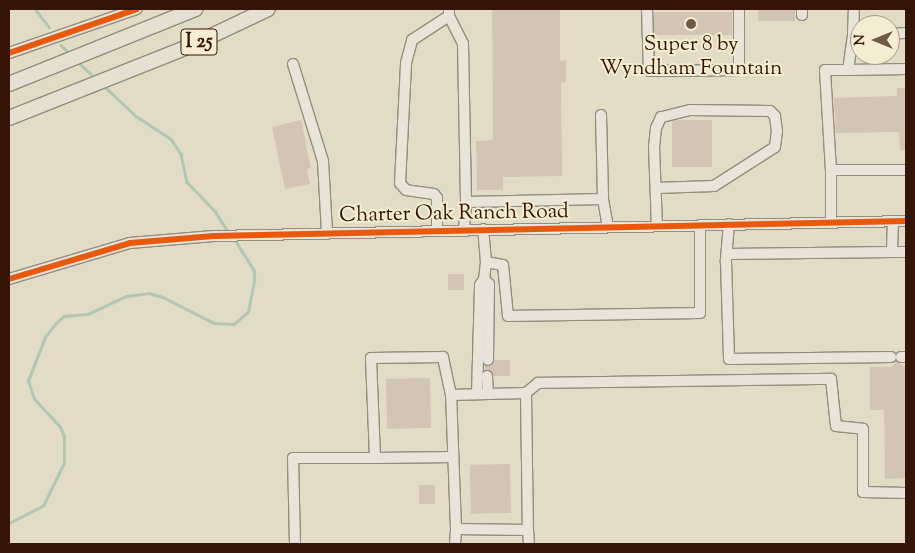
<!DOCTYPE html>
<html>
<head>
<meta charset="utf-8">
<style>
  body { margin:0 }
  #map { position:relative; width:915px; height:553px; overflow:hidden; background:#e2dcc6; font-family:"Sorts Mill Goudy",serif }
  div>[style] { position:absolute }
  .stream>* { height:2.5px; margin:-1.25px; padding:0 1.25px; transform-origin:1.25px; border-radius:1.25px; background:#b0c7b4 }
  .building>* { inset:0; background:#d3c5b6; transform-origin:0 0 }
  .roads { filter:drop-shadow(1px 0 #948c7e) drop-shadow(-1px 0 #948c7e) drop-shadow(0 1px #948c7e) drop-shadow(0 -1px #948c7e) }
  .minor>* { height:10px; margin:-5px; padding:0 5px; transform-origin:5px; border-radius:5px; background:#e8e4da }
  .highway>* { height:14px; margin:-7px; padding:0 7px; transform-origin:7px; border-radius:7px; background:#e4e0d4 }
  .cycleway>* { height:6px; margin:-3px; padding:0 3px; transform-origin:3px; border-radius:3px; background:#e8590c }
  .dots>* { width:14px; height:14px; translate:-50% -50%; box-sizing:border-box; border:2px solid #f4edd2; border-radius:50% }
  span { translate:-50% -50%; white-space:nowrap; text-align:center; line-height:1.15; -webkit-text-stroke:4px #f4edd2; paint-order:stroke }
  .shield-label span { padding:1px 4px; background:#f4edd2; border:1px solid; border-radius:4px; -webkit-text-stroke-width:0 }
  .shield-label { font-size:20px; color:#351407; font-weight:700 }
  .poi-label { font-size:21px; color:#351407 }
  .street-label { font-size:21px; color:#351407 }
  .frame { position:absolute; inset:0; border:10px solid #351407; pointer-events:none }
  .north { position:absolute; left:850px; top:15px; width:50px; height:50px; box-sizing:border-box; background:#f4edd2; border:1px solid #a89681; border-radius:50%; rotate:270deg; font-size:14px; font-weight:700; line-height:20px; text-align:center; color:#351407 }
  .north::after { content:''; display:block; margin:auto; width:18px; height:22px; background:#725a4a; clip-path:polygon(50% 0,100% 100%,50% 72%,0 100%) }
</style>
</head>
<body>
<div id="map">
  <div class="stream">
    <i style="left:35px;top:9px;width:23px;rotate:52deg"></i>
    <i style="left:61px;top:45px;width:13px;rotate:45deg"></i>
    <i style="left:77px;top:61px;width:25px;rotate:43deg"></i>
    <i style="left:103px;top:85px;width:45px;rotate:43.2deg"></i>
    <i style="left:136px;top:116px;width:42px;rotate:33.3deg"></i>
    <i style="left:171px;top:139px;width:18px;rotate:56deg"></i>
    <i style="left:181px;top:154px;width:29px;rotate:78deg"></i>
    <i style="left:187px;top:182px;width:40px;rotate:46deg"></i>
    <i style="left:215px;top:211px;width:26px;rotate:58deg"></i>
    <i style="left:9px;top:523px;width:38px;rotate:-27deg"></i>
    <i style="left:43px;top:506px;width:48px;rotate:-64deg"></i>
    <i style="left:64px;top:463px;width:26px;rotate:-90deg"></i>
    <i style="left:64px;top:437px;width:11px;rotate:-112deg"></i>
    <i style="left:60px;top:427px;width:38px;rotate:-133deg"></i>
    <i style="left:34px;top:399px;width:19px;rotate:-108deg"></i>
    <i style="left:28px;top:381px;width:47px;rotate:-68.9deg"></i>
    <i style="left:45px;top:337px;width:18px;rotate:-52deg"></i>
    <i style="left:56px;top:323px;width:11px;rotate:-41deg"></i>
    <i style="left:64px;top:316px;width:24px;rotate:-5deg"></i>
    <i style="left:88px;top:314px;width:42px;rotate:-25.3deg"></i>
    <i style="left:126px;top:296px;width:23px;rotate:-7deg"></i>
    <i style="left:149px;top:293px;width:15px;rotate:16deg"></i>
    <i style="left:163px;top:297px;width:57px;rotate:27deg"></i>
    <i style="left:214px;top:323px;width:20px;rotate:3deg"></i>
    <i style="left:234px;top:324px;width:18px;rotate:-41deg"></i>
    <i style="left:248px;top:312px;width:33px;rotate:-79deg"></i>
    <i style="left:254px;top:280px;width:9px;rotate:-90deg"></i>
    <i style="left:254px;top:271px;width:38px;rotate:-122deg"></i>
  </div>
  <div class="building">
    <i style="clip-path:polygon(492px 9px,560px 9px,560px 61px,566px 60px,566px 82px,561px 83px,562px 176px,503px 177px,503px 190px,477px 190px,476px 141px,493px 140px)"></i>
    <i style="left:758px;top:9px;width:37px;height:12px"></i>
    <i style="left:732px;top:12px;width:23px;height:78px;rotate:90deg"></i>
    <i style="clip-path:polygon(897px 88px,906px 88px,906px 150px,900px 150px,899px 132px,836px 133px,834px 98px,897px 96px)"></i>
    <i style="clip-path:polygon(301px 120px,311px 168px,307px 169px,310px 184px,285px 189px,272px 127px)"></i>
    <i style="left:712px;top:120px;width:47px;height:40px;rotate:90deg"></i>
    <i style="left:448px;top:274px;width:16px;height:16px"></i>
    <i style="clip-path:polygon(495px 360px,510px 360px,510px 376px,494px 376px,490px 370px,485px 370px,485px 366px,492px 366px)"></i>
    <i style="clip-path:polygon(896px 361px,906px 367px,906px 478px,885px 479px,884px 410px,870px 410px,870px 367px,892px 367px)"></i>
    <i style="left:430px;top:378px;width:50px;height:44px;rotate:89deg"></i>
    <i style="left:510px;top:464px;width:49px;height:40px;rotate:89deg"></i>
    <i style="left:419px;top:485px;width:16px;height:19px"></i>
  </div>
  <div class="roads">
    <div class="minor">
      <i style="left:449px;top:9px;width:7px;rotate:90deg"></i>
      <i style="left:449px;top:16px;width:31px;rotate:63deg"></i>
      <i style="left:463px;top:44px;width:158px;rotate:88.9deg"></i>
      <i style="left:647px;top:9px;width:62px;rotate:88.2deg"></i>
      <i style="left:649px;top:71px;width:90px;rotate:-0.6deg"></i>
      <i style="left:739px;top:70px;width:61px;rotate:-90deg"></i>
      <i style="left:802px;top:9px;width:6px;rotate:90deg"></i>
      <i style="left:890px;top:34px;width:16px;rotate:-4deg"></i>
      <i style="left:853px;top:35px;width:26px;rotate:-88deg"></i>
      <i style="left:860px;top:35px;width:7px;rotate:180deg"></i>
      <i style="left:853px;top:35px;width:35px;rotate:98deg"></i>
      <i style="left:848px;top:70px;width:23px;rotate:180deg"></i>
      <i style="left:825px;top:70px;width:100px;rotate:86.6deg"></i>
      <i style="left:831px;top:170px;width:75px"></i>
      <i style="left:9px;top:53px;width:135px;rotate:-19deg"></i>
      <i style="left:293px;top:64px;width:102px;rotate:72.8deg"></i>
      <i style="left:323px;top:161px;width:72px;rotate:86.8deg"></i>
      <i style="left:848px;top:70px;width:58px;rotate:-1deg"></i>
      <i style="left:601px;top:115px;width:84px;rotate:88.6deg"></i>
      <i style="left:656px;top:188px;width:58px;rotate:-2deg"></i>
      <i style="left:714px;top:186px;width:72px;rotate:-32.6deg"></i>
      <i style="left:775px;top:147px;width:16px;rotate:-83deg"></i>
      <i style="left:777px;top:131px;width:15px;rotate:-98deg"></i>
      <i style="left:775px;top:116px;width:7px;rotate:-135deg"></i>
      <i style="left:770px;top:111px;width:80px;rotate:-179.3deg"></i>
      <i style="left:690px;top:110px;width:30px;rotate:166deg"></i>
      <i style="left:661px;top:117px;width:12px;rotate:114deg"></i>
      <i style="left:656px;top:128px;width:18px;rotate:96deg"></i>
      <i style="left:654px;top:146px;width:80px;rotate:87.9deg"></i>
      <i style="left:893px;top:221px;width:31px;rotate:92deg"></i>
      <i style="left:892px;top:252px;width:14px"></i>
      <i style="left:831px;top:222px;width:52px;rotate:-90deg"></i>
      <i style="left:729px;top:224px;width:38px;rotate:95deg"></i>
      <i style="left:726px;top:262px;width:97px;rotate:88.2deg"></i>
      <i style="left:729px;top:359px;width:162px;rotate:-0.7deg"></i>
      <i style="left:437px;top:230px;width:32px;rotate:-90deg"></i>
      <i style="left:437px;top:198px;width:5px;rotate:-127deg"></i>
      <i style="left:434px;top:194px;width:28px;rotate:-172deg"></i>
      <i style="left:406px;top:190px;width:9px;rotate:-131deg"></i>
      <i style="left:400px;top:183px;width:120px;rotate:-87.1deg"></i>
      <i style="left:406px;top:63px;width:24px;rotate:-75deg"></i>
      <i style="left:412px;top:40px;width:44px;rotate:-33deg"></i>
      <i style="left:464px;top:230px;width:28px;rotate:-86deg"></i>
      <i style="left:466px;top:202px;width:137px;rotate:-1.3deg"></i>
      <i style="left:603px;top:199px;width:28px;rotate:80deg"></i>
      <i style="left:727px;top:254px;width:165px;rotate:-0.7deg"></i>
      <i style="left:486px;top:262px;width:17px;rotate:10deg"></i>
      <i style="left:503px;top:265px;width:51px;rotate:84.4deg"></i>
      <i style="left:508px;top:316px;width:192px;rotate:-0.9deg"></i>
      <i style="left:700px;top:313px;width:88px;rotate:-90deg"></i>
      <i style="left:9px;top:279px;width:126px;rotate:-16.6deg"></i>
      <i style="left:130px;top:243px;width:84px;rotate:-4.8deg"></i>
      <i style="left:214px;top:236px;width:692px;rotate:-1.24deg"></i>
      <i style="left:484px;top:279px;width:7px;rotate:45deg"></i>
      <i style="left:489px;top:284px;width:76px;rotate:90.8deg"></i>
      <i style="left:901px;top:357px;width:5px"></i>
      <i style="left:487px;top:376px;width:18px;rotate:87deg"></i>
      <i style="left:526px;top:393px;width:137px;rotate:89.2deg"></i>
      <i style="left:477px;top:394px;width:109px;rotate:-88.4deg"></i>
      <i style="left:480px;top:285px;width:7px;rotate:-56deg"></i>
      <i style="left:484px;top:279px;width:17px;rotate:-83deg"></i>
      <i style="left:486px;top:262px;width:33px;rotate:-95deg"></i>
      <i style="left:451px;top:395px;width:39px;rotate:-102deg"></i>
      <i style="left:443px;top:357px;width:72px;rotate:179.2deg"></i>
      <i style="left:371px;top:358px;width:100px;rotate:87.7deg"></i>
      <i style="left:375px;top:458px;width:78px;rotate:-0.7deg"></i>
      <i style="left:295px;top:544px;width:86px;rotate:-91.3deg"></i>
      <i style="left:293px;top:458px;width:82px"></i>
      <i style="left:455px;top:544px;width:15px;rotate:-86deg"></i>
      <i style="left:529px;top:544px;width:14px;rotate:-94deg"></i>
      <i style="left:528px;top:530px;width:72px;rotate:-179.2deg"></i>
      <i style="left:456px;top:529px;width:134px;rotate:-92.1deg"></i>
      <i style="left:451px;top:395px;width:75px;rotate:-1.5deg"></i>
      <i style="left:526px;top:393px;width:16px;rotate:-40deg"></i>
      <i style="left:538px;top:383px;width:293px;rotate:-0.8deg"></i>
      <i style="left:831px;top:379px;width:47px;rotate:83.9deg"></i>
      <i style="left:836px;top:426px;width:27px;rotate:6deg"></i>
      <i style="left:863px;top:429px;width:63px;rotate:90deg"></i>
      <i style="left:863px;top:492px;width:43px;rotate:1.3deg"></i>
    </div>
    <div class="highway">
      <i style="left:9px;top:84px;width:201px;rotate:-21.9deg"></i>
      <i style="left:9px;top:118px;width:195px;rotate:-21.7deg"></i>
      <i style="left:190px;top:46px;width:86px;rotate:-25.4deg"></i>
    </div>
  </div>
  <div class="cycleway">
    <i style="left:9px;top:53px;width:135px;rotate:-19deg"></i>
    <i style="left:9px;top:279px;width:126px;rotate:-16.6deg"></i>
    <i style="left:130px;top:243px;width:84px;rotate:-4.8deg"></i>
    <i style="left:214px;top:236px;width:692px;rotate:-1.24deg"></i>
  </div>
  <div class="dots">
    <i style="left:691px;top:24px;background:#725a4a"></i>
  </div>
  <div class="shield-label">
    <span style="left:199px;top:42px">I 25</span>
  </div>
  <div class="poi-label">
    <span style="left:691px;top:57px">Super 8 by<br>Wyndham Fountain</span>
  </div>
  <div class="street-label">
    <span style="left:454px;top:214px;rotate:-1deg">Charter Oak Ranch Road</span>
  </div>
  <div class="frame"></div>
  <div class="north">N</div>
</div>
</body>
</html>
